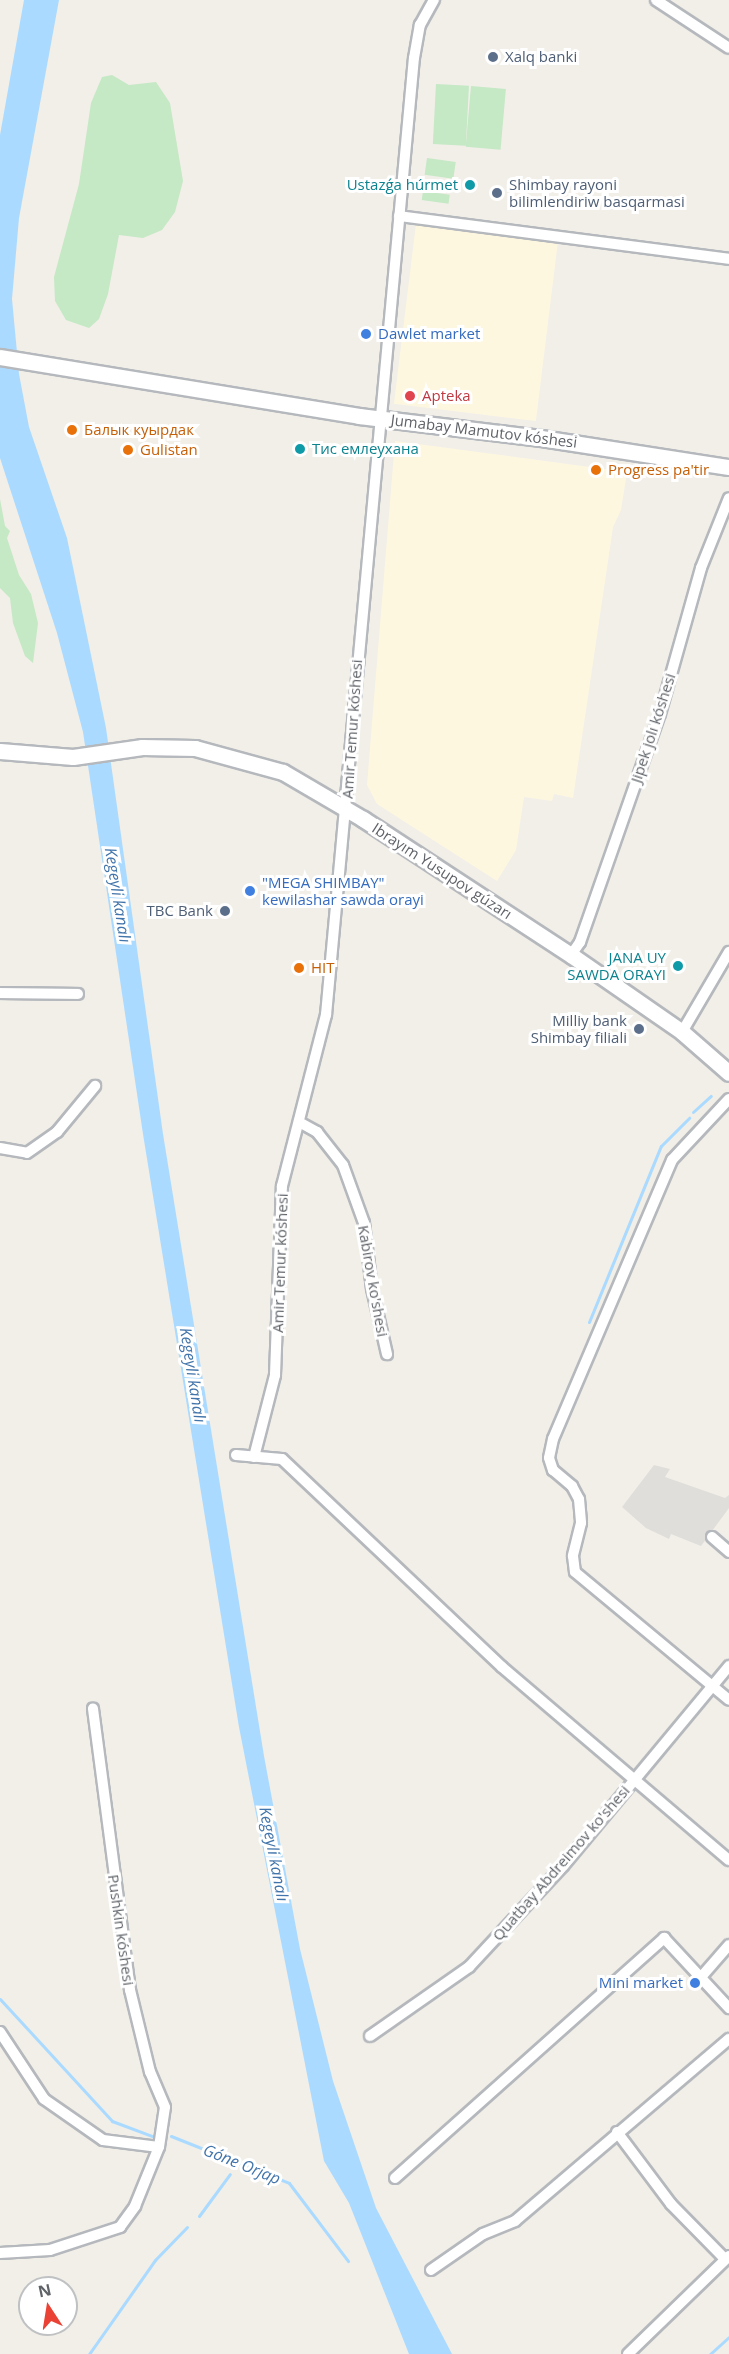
<!DOCTYPE html>
<html>
<head>
<meta charset="utf-8">
<style>
  body { margin:0 }
  #map { position:relative; width:729px; height:2354px; overflow:hidden; background:#f1efe8; font-family:"Open Sans",sans-serif }
  div>[style] { position:absolute }
  .commercial>* { inset:0; background:#fef7e0; transform-origin:0 0 }
  .industrial>* { inset:0; background:#e0deda }
  .green>* { inset:0; background:#c5e8c5; transform-origin:0 0 }
  .water>* { inset:0; background:#aadaff }
  .stream>* { height:3px; margin:-1.5px; padding:0 1.5px; transform-origin:1.5px; border-radius:1.5px; background:#aadaff }
  .roads { filter:drop-shadow(2px 0 #b5b8bc) drop-shadow(-2px 0 #b5b8bc) drop-shadow(0 2px #b5b8bc) drop-shadow(0 -2px #b5b8bc) }
  .street>* { height:10px; margin:-5px; padding:0 5px; transform-origin:5px; border-radius:5px; background:#fff }
  .secondary>* { height:15px; margin:-7.5px; padding:0 7.5px; transform-origin:7.5px; border-radius:7.5px; background:#fff }
  .dots>* { width:16px; height:16px; translate:-50% -50%; box-sizing:border-box; border:3px solid #fff; border-radius:50% }
  span { translate:-50% -50%; white-space:nowrap; text-align:center; line-height:1.15; -webkit-text-stroke:6px #fff; paint-order:stroke }
  .service-label { font-size:15px; color:#4e5e75 }
  .left { translate:0 -50%; text-align:left }
  .right { translate:-100% -50%; text-align:right }
  .culture-label { font-size:15px; color:#0d838f }
  .shop-label { font-size:15px; color:#366cbe }
  .health-label { font-size:15px; color:#be3a42 }
  .food-label { font-size:15px; color:#c56008 }
  .street-label { font-size:15px; color:#5f6368 }
  .water-label { font-size:16px; color:#4174aa; font-style:italic }
  .north { position:absolute; left:18px; top:2276px; width:60px; height:60px; box-sizing:border-box; background:#fff; border:2px solid #bfc1c3; border-radius:50%; rotate:348deg; font-size:16px; font-weight:700; line-height:24px; text-align:center; color:#5f6368 }
  .north::after { content:''; display:block; margin:auto; width:21px; height:27px; background:#ea4335; clip-path:polygon(50% 0,100% 100%,50% 72%,0 100%) }
</style>
</head>
<body>
<div id="map">
  <div class="commercial">
    <i style="left:416px;top:224px;width:143px;height:181px;rotate:7deg"></i>
    <i style="clip-path:polygon(395px 441px,627px 472px,621px 510px,613px 527px,573px 798px,554px 794px,552px 801px,524px 797px,516px 850px,497px 881px,377px 804px,367px 785px)"></i>
  </div>
  <div class="industrial">
    <i style="clip-path:polygon(654px 1465px,670px 1469px,665px 1477px,725px 1498px,729px 1495px,729px 1508px,701px 1546px,671px 1534px,669px 1539px,646px 1528px,622px 1507px)"></i>
  </div>
  <div class="green">
    <i style="clip-path:polygon(112px 75px,129px 85px,156px 82px,170px 103px,183px 181px,175px 212px,162px 230px,143px 238px,119px 235px,108px 294px,99px 319px,89px 328px,66px 320px,55px 301px,54px 277px,79px 184px,91px 103px,102px 77px)"></i>
    <i style="left:436px;top:84px;width:33px;height:60px;rotate:3deg"></i>
    <i style="left:471px;top:86px;width:35px;height:61px;rotate:5deg"></i>
    <i style="left:427px;top:158px;width:29px;height:17px;rotate:8deg"></i>
    <i style="left:423px;top:191px;width:27px;height:9px;rotate:8deg"></i>
    <i style="clip-path:polygon(0 499px,5px 526px,10px 531px,7px 538px,19px 575px,31px 594px,38px 623px,33px 663px,25px 656px,13px 623px,10px 598px,0 588px)"></i>
  </div>
  <div class="water">
    <i style="clip-path:polygon(24px 0,59px 0,19px 218px,12px 299px,19px 374px,29px 427px,67px 538px,106px 728px,163px 1134px,264px 1756px,300px 1949px,333px 2081px,376px 2208px,452px 2354px,409px 2354px,349px 2203px,324px 2161px,239px 1727px,143px 1134px,83px 732px,57px 633px,0 458px,0 135px)"></i>
  </div>
  <div class="stream">
    <i style="left:693px;top:1112px;width:24px;rotate:-42deg"></i>
    <i style="left:589px;top:1322px;width:190px;rotate:-67.8deg"></i>
    <i style="left:661px;top:1146px;width:40px;rotate:-45deg"></i>
    <i style="left:0;top:1999px;width:166px;rotate:47.4deg"></i>
    <i style="left:112px;top:2121px;width:43px;rotate:20.6deg"></i>
    <i style="left:171px;top:2136px;width:127px;rotate:21.7deg"></i>
    <i style="left:289px;top:2183px;width:98px;rotate:52.9deg"></i>
    <i style="left:199px;top:2216px;width:52px;rotate:-53.6deg"></i>
    <i style="left:89px;top:2354px;width:115px;rotate:-54.9deg"></i>
    <i style="left:155px;top:2260px;width:46px;rotate:-45.9deg"></i>
    <i style="left:710px;top:2354px;width:25px;rotate:-42deg"></i>
  </div>
  <div class="roads">
    <div class="street">
      <i style="left:656px;top:0;width:87px;rotate:33.3deg"></i>
      <i style="left:399px;top:216px;width:333px;rotate:7.4deg"></i>
      <i style="left:571px;top:955px;width:16px;rotate:-55deg"></i>
      <i style="left:580px;top:942px;width:242px;rotate:-70.7deg"></i>
      <i style="left:660px;top:714px;width:152px;rotate:-74.3deg"></i>
      <i style="left:701px;top:568px;width:75px;rotate:-68.2deg"></i>
      <i style="left:0;top:993px;width:78px;rotate:0.7deg"></i>
      <i style="left:682px;top:1032px;width:93px;rotate:-59.6deg"></i>
      <i style="left:729px;top:1099px;width:83px;rotate:133.1deg"></i>
      <i style="left:672px;top:1160px;width:303px;rotate:113.1deg"></i>
      <i style="left:553px;top:1439px;width:19px;rotate:102deg"></i>
      <i style="left:549px;top:1458px;width:13px;rotate:72deg"></i>
      <i style="left:553px;top:1470px;width:25px;rotate:40deg"></i>
      <i style="left:572px;top:1486px;width:15px;rotate:62deg"></i>
      <i style="left:579px;top:1499px;width:24px;rotate:85deg"></i>
      <i style="left:581px;top:1523px;width:34px;rotate:104deg"></i>
      <i style="left:573px;top:1556px;width:16px;rotate:83deg"></i>
      <i style="left:575px;top:1572px;width:200px;rotate:39.7deg"></i>
      <i style="left:299px;top:1122px;width:21px;rotate:29deg"></i>
      <i style="left:317px;top:1132px;width:42px;rotate:51.8deg"></i>
      <i style="left:343px;top:1165px;width:62px;rotate:70.1deg"></i>
      <i style="left:364px;top:1223px;width:66px;rotate:83.1deg"></i>
      <i style="left:372px;top:1289px;width:67px;rotate:77deg"></i>
      <i style="left:0;top:1148px;width:27px;rotate:10deg"></i>
      <i style="left:27px;top:1153px;width:37px;rotate:-35deg"></i>
      <i style="left:57px;top:1132px;width:60px;rotate:-50.4deg"></i>
      <i style="left:236px;top:1455px;width:46px;rotate:5deg"></i>
      <i style="left:282px;top:1459px;width:303px;rotate:43.4deg"></i>
      <i style="left:502px;top:1667px;width:298px;rotate:40.4deg"></i>
      <i style="left:254px;top:1457px;width:85px;rotate:-75.6deg"></i>
      <i style="left:275px;top:1375px;width:189px;rotate:-87.9deg"></i>
      <i style="left:282px;top:1186px;width:177px;rotate:-75.6deg"></i>
      <i style="left:326px;top:1015px;width:961px;rotate:-84.75deg"></i>
      <i style="left:414px;top:58px;width:34px;rotate:-80deg"></i>
      <i style="left:420px;top:25px;width:29px;rotate:-61deg"></i>
      <i style="left:712px;top:1537px;width:23px;rotate:41deg"></i>
      <i style="left:702px;top:1976px;width:41px;rotate:-48.9deg"></i>
      <i style="left:0;top:2032px;width:80px;rotate:56.7deg"></i>
      <i style="left:44px;top:2099px;width:72px;rotate:34.8deg"></i>
      <i style="left:103px;top:2140px;width:56px;rotate:7.1deg"></i>
      <i style="left:370px;top:2036px;width:121px;rotate:-34.9deg"></i>
      <i style="left:469px;top:1967px;width:138px;rotate:-47.1deg"></i>
      <i style="left:563px;top:1866px;width:260px;rotate:-50.3deg"></i>
      <i style="left:617px;top:2132px;width:90px;rotate:53.1deg"></i>
      <i style="left:671px;top:2204px;width:77px;rotate:45.5deg"></i>
      <i style="left:395px;top:2178px;width:361px;rotate:-41.7deg"></i>
      <i style="left:664px;top:1938px;width:96px;rotate:47.1deg"></i>
      <i style="left:0;top:2253px;width:50px;rotate:-3.4deg"></i>
      <i style="left:50px;top:2250px;width:74px;rotate:-18.2deg"></i>
      <i style="left:120px;top:2227px;width:26px;rotate:-54deg"></i>
      <i style="left:135px;top:2206px;width:64px;rotate:-67.9deg"></i>
      <i style="left:159px;top:2147px;width:40px;rotate:-81.5deg"></i>
      <i style="left:165px;top:2107px;width:38px;rotate:-113deg"></i>
      <i style="left:150px;top:2072px;width:84px;rotate:-103.7deg"></i>
      <i style="left:130px;top:1990px;width:284px;rotate:-97.5deg"></i>
      <i style="left:431px;top:2270px;width:63px;rotate:-34.7deg"></i>
      <i style="left:483px;top:2234px;width:35px;rotate:-22deg"></i>
      <i style="left:515px;top:2221px;width:281px;rotate:-40.4deg"></i>
      <i style="left:628px;top:2354px;width:141px;rotate:-44.1deg"></i>
    </div>
    <div class="secondary">
      <i style="left:0;top:357px;width:364px;rotate:9.3deg"></i>
      <i style="left:359px;top:416px;width:183px;rotate:6.9deg"></i>
      <i style="left:541px;top:438px;width:190px;rotate:8.8deg"></i>
      <i style="left:0;top:751px;width:73px;rotate:4.7deg"></i>
      <i style="left:73px;top:757px;width:70px;rotate:-8.2deg"></i>
      <i style="left:142px;top:747px;width:53px;rotate:1.1deg"></i>
      <i style="left:195px;top:748px;width:91px;rotate:15.3deg"></i>
      <i style="left:283px;top:772px;width:93px;rotate:30.4deg"></i>
      <i style="left:363px;top:819px;width:249px;rotate:33.2deg"></i>
      <i style="left:571px;top:955px;width:135px;rotate:34.7deg"></i>
      <i style="left:682px;top:1032px;width:62px;rotate:41.1deg"></i>
    </div>
  </div>
  <div class="dots">
    <i style="left:493px;top:57px;background:#5c6f8a"></i>
    <i style="left:470px;top:185px;background:#0f9aa8"></i>
    <i style="left:497px;top:193px;background:#5c6f8a"></i>
    <i style="left:366px;top:334px;background:#3f7fe0"></i>
    <i style="left:410px;top:396px;background:#e0444e"></i>
    <i style="left:72px;top:430px;background:#e8710a"></i>
    <i style="left:300px;top:449px;background:#0f9aa8"></i>
    <i style="left:128px;top:450px;background:#e8710a"></i>
    <i style="left:596px;top:470px;background:#e8710a"></i>
    <i style="left:250px;top:891px;background:#3f7fe0"></i>
    <i style="left:225px;top:911px;background:#5c6f8a"></i>
    <i style="left:678px;top:966px;background:#0f9aa8"></i>
    <i style="left:299px;top:968px;background:#e8710a"></i>
    <i style="left:639px;top:1029px;background:#5c6f8a"></i>
    <i style="left:695px;top:1983px;background:#3f7fe0"></i>
  </div>
  <div class="service-label">
    <span class="left" style="left:505px;top:57px">Xalq banki</span>
    <span class="left" style="left:509px;top:193px">Shimbay rayoni<br>bilimlendiriw basqarmasi</span>
    <span class="right" style="left:213px;top:911px">TBC Bank</span>
    <span class="right" style="left:627px;top:1029px">Milliy bank<br>Shimbay filiali</span>
  </div>
  <div class="culture-label">
    <span class="right" style="left:458px;top:185px">Ustazǵa húrmet</span>
    <span class="left" style="left:312px;top:449px">Тис емлеухана</span>
    <span class="right" style="left:666px;top:966px">JANA UY<br>SAWDA ORAYI</span>
  </div>
  <div class="shop-label">
    <span class="left" style="left:378px;top:334px">Dawlet market</span>
    <span class="left" style="left:262px;top:891px">"MEGA SHIMBAY"<br>kewilashar sawda orayi</span>
    <span class="right" style="left:683px;top:1983px">Mini market</span>
  </div>
  <div class="health-label">
    <span class="left" style="left:422px;top:396px">Apteka</span>
  </div>
  <div class="food-label">
    <span class="left" style="left:84px;top:430px">Балык куырдак</span>
    <span class="left" style="left:140px;top:450px">Gulistan</span>
    <span class="left" style="left:608px;top:470px">Progress pa'tir</span>
    <span class="left" style="left:311px;top:968px">HIT</span>
  </div>
  <div class="street-label">
    <span style="left:484px;top:431px;rotate:7deg">Jumabay Mamutov kóshesi</span>
    <span style="left:653px;top:728px;rotate:-72deg">Jipek jolı kóshesi</span>
    <span style="left:352px;top:729px;rotate:-86deg">Amir Temur kóshesi</span>
    <span style="left:442px;top:871px;rotate:33deg">Ibrayım Yusupov gúzarı</span>
    <span style="left:280px;top:1263px;rotate:-88deg">Amir Temur kóshesi</span>
    <span style="left:373px;top:1281px;rotate:80deg">Kabirov ko'shesi</span>
    <span style="left:561px;top:1863px;rotate:-49deg">Quatbay Abdreimov ko'shesi</span>
    <span style="left:121px;top:1930px;rotate:82deg">Pushkin kóshesi</span>
  </div>
  <div class="water-label">
    <span style="left:118px;top:895px;rotate:81deg">Kegeyli kanalı</span>
    <span style="left:193px;top:1375px;rotate:81deg">Kegeyli kanalı</span>
    <span style="left:274px;top:1854px;rotate:79deg">Kegeyli kanalı</span>
    <span style="left:242px;top:2164px;rotate:22deg">Góne Orjap</span>
  </div>
  <div class="north">N</div>
</div>
</body>
</html>
